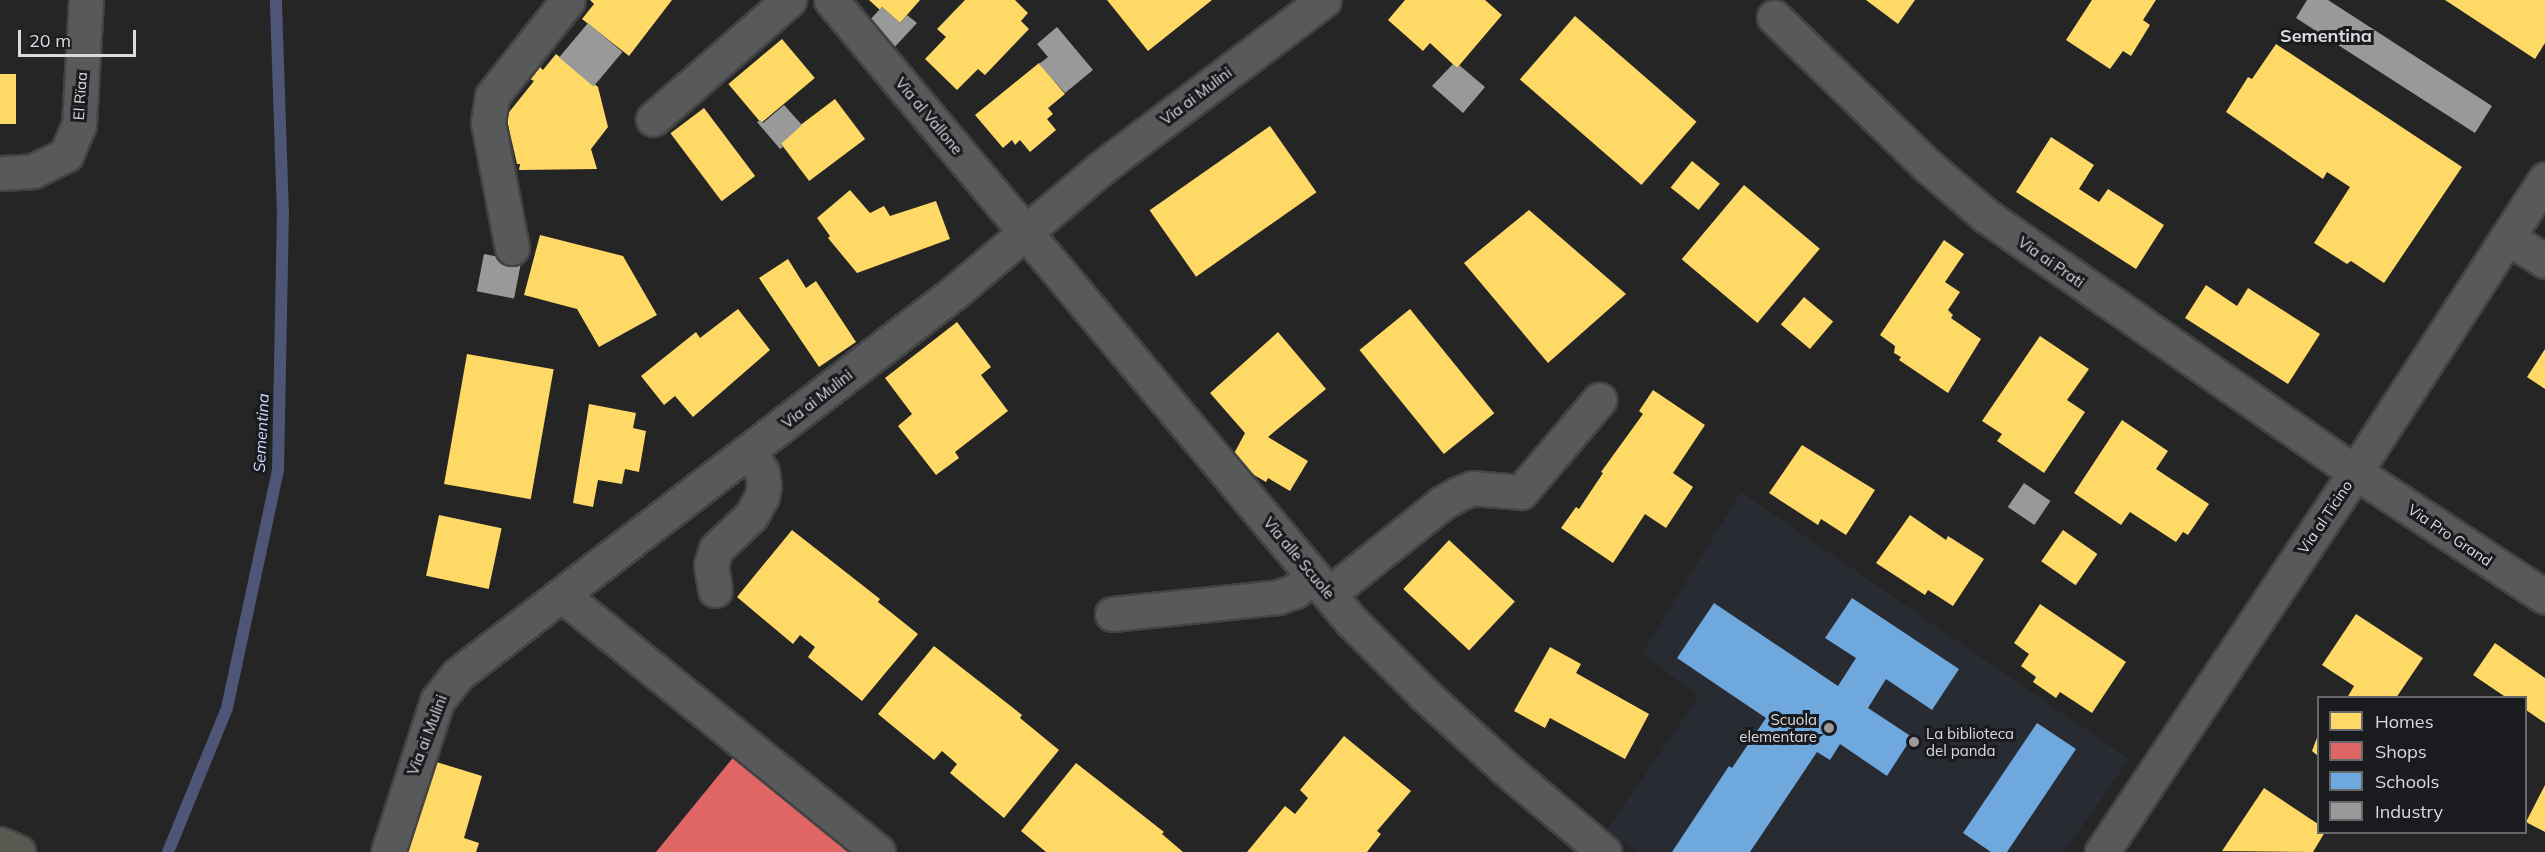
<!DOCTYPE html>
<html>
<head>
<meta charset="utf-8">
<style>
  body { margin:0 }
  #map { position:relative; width:2545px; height:852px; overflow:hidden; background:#252526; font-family:Mulish,sans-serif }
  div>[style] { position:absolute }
  .built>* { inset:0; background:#292b32 }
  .homes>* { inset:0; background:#ffd966; transform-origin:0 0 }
  .shops>* { inset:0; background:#e06666 }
  .schools>* { inset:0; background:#6fa8dc }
  .industry>* { inset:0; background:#999; transform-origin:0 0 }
  .stream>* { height:12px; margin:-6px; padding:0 6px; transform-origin:6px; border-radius:6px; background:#4f5577 }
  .roads { filter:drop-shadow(2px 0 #434344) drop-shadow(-2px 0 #434344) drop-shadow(0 2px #434344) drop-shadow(0 -2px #434344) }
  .minor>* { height:33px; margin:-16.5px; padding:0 16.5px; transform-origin:16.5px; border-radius:16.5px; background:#58595a }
  .major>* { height:33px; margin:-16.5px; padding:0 16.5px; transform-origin:16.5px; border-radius:16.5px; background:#585950 }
  .dots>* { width:16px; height:16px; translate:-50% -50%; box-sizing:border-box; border:3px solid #1a1b1e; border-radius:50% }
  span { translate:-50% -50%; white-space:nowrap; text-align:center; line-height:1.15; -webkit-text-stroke:6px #1a1b1e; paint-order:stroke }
  .street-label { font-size:15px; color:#dadbdd }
  .poi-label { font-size:15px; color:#dadbdd }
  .right { translate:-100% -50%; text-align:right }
  .left { translate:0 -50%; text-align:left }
  .water-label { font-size:16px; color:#d0d8fe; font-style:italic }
  .quarter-label { font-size:18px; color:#dadbdd; font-weight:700 }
  .legend { position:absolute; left:2317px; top:696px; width:210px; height:138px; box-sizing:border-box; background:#1a1b1e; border:2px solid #67686a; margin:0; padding:8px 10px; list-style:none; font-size:18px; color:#dadbdd }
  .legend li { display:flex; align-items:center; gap:12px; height:30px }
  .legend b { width:30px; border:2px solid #67686a }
  .scale { position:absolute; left:18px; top:30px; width:118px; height:27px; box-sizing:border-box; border:3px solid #dadbdd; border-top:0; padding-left:8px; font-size:18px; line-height:21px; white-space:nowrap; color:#dadbdd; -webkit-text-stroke:4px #1a1b1e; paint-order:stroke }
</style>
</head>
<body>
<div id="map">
  <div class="built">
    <i style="clip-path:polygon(1741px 492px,2129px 759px,2064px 852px,1638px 852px,1607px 830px,1699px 696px,1642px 654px)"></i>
  </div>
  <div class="homes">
    <i style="clip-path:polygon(590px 0,672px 0,629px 56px,582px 19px,594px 4px)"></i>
    <i style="clip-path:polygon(869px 0,920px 0,900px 23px,882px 7px,880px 10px)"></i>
    <i style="clip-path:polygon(965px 0,1015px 0,1028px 13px,1021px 21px,1029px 29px,985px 75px,978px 69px,957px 90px,925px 59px,946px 37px,937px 29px)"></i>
    <i style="clip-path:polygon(1107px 0,1212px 0,1148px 51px)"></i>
    <i style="clip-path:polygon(1405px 0,1485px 0,1502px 15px,1457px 68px,1430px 43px,1423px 51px,1388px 20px)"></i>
    <i style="clip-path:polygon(1866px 0,1915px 0,1898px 24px)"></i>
    <i style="clip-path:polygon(2092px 0,2156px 0,2143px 20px,2150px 25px,2131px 56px,2123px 51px,2110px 69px,2066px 40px)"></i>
    <i style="clip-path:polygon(2445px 0,2545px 0,2545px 43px,2535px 59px)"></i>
    <i style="left:1575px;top:16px;width:161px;height:84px;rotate:41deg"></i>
    <i style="left:782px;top:39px;width:51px;height:70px;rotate:50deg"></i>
    <i style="clip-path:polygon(2276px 44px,2462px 167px,2384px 283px,2351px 261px,2347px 264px,2314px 243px,2350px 187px,2327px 172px,2323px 179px,2226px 112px,2248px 77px,2252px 79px)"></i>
    <i style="clip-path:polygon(556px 54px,598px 87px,608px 127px,591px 149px,597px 169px,519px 170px,520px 164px,517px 164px,506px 116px,534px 81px,530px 79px,540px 67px,543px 70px)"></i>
    <i style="clip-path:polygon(1039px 63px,1065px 94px,1048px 108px,1053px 114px,1047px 119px,1056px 130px,1030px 152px,1020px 140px,1015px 145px,1012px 140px,1003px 148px,975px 115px)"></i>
    <i style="left:0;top:74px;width:16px;height:50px"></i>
    <i style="left:835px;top:99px;width:50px;height:70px;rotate:53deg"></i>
    <i style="left:704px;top:108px;width:85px;height:42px;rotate:53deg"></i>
    <i style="left:1270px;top:126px;width:81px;height:147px;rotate:55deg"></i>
    <i style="clip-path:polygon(2051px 137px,2094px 165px,2079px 189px,2099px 202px,2108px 189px,2164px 225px,2136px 269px,2016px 192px)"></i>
    <i style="left:1692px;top:161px;width:36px;height:34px;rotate:39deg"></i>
    <i style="left:1744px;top:185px;width:99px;height:97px;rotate:40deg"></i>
    <i style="clip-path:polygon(850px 190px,870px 213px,884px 206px,890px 216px,936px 201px,950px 239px,857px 273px,828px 238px,830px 236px,817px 218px)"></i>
    <i style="clip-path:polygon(1529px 210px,1626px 294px,1548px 363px,1464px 263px)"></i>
    <i style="clip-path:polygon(540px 235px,623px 256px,657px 315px,599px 347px,577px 309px,524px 295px)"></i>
    <i style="clip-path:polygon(1944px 240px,1964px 254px,1945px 282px,1960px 292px,1948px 310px,1953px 315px,1951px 318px,1981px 339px,1948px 393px,1899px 360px,1901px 357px,1894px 353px,1895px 346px,1880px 335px)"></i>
    <i style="clip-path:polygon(788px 259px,806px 288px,816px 281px,856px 342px,819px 367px,759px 278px)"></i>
    <i style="clip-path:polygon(2206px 285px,2237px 306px,2248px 288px,2320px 334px,2288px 384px,2185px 318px)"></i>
    <i style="left:1804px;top:297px;width:38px;height:36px;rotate:40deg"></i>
    <i style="clip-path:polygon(738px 309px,770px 350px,693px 417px,675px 396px,664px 405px,641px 376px,696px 332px,700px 338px)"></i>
    <i style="left:1410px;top:309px;width:134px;height:65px;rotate:51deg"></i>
    <i style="clip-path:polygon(957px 322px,991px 367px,981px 375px,1008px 411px,955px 452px,959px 458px,936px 475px,898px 426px,912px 414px,885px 378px)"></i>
    <i style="clip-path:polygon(1278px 332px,1326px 389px,1268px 437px,1308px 461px,1290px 491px,1268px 478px,1266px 482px,1230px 461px,1245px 433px,1210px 393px)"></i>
    <i style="clip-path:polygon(2040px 336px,2089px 369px,2067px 400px,2085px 412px,2044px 473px,1997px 441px,2002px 434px,1982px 421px)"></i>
    <i style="clip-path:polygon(2545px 349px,2545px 389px,2527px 377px)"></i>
    <i style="left:467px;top:354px;width:88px;height:132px;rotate:10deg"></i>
    <i style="clip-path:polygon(1653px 390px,1705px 425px,1673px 473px,1693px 487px,1666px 528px,1645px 514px,1613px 563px,1561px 528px,1576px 507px,1579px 509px,1603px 473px,1601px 472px,1643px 414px,1639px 411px)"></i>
    <i style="clip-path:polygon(589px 404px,636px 413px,633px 428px,646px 431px,639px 472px,625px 469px,622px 484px,598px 480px,593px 507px,573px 503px)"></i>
    <i style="clip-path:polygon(2122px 420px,2168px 451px,2156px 469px,2209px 504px,2188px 535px,2183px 532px,2176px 542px,2130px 512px,2121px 525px,2074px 493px)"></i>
    <i style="clip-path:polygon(1802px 445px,1875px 490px,1846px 535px,1821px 519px,1818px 525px,1769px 493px)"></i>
    <i style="left:439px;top:515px;width:64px;height:62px;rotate:12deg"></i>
    <i style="clip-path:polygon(1910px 515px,1946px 540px,1948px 536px,1984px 559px,1953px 606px,1928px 590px,1925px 595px,1876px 563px)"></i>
    <i style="clip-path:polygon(792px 530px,880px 599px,878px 602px,918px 634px,862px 701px,808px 657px,815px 647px,800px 635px,793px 644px,737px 597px)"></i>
    <i style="left:2063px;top:530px;width:42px;height:38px;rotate:35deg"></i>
    <i style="left:1449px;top:540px;width:90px;height:67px;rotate:43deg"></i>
    <i style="clip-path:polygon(2040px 604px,2126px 662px,2092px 713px,2060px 692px,2056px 698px,2033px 682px,2036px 677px,2021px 666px,2029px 654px,2014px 643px)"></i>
    <i style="clip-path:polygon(2356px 614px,2423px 658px,2396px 698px,2347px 698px,2354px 686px,2322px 665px)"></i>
    <i style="clip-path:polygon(2495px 643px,2545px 678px,2545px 723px,2526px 710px,2526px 698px,2507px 698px,2473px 675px)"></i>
    <i style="clip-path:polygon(934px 646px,1022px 715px,1020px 718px,1059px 750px,1004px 818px,950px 773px,957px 764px,942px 751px,934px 760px,878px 714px)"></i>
    <i style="clip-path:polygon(1550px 647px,1581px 664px,1576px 673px,1649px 714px,1625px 759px,1550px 718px,1545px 728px,1514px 711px)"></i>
    <i style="clip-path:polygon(2318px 735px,2318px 756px,2312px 751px)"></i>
    <i style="clip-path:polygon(1344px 736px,1411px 791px,1377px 831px,1381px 834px,1367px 852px,1247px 852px,1285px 806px,1295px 814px,1308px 798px,1300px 790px)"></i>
    <i style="clip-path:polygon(430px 760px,482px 776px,464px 838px,479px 843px,476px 852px,401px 852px)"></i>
    <i style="clip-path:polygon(1076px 763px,1164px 832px,1162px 834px,1183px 852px,1046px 852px,1021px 831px)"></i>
    <i style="clip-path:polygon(2545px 785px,2545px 832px,2526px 822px)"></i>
    <i style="clip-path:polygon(2264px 788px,2318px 824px,2318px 832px,2325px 832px,2313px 852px,2222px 851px)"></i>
  </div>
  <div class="shops">
    <i style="clip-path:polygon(736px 754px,852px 852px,656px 852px)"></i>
  </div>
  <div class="schools">
    <i style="clip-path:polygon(1852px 598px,1959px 669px,1932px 710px,1886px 679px,1868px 708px,1912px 737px,1887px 776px,1840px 744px,1830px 760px,1817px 752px,1750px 852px,1672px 852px,1729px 766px,1732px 768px,1766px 718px,1677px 658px,1714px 603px,1838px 686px,1856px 658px,1825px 638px)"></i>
    <i style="clip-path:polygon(2037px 723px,2076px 749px,2007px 852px,1991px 852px,1963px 833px)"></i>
  </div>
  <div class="industry">
    <i style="clip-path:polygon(2307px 0,2328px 0,2492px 106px,2475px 133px,2296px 18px)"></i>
    <i style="clip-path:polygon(882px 7px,900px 23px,907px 15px,917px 23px,891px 51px,864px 26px)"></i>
    <i style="left:588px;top:23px;width:45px;height:45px;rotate:40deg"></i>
    <i style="clip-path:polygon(1057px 27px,1093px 70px,1065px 93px,1039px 64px,1048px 57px,1037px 44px)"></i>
    <i style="clip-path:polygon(1453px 64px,1457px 68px,1459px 65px,1485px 87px,1463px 113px,1432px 86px)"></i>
    <i style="clip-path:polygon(784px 105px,802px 125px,781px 144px,783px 147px,780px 149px,757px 122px,760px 120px,763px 123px)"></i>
    <i style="left:484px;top:254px;width:38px;height:38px;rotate:11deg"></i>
    <i style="left:2024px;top:483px;width:32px;height:29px;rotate:34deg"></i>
  </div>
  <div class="stream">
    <i style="left:168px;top:852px;width:156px;rotate:-67.7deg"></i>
    <i style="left:227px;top:708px;width:243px;rotate:-77.9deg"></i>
    <i style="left:278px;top:470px;width:255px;rotate:-88.9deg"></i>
    <i style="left:283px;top:215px;width:215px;rotate:-91.9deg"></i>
  </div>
  <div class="roads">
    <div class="minor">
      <i style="left:831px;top:0;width:811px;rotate:50.05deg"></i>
      <i style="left:1352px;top:622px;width:105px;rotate:45deg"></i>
      <i style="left:1426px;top:696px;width:107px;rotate:42.3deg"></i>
      <i style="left:1505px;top:768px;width:130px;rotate:40.3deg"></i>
      <i style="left:1774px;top:17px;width:216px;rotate:44.1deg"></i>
      <i style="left:1929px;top:167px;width:74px;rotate:40.6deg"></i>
      <i style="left:1985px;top:215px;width:450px;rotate:34.8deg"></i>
      <i style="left:2355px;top:472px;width:227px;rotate:33.3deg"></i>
      <i style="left:653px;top:119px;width:181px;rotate:-41.2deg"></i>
      <i style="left:0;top:173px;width:33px;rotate:-3deg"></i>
      <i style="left:33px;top:171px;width:37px;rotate:-26deg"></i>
      <i style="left:66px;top:155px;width:33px;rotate:-67deg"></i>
      <i style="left:79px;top:125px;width:125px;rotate:-86.8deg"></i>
      <i style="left:2507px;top:237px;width:45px;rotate:32.3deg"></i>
      <i style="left:512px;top:248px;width:128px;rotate:-100.8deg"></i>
      <i style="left:488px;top:122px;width:26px;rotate:-81deg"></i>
      <i style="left:492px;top:96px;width:122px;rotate:-51.6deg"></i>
      <i style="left:715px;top:590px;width:25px;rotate:-99deg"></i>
      <i style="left:711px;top:565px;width:17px;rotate:-73deg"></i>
      <i style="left:716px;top:549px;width:48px;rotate:-43.3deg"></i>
      <i style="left:751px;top:516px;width:23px;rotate:-61deg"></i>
      <i style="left:762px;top:496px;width:10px;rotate:-79deg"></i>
      <i style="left:764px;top:486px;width:14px;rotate:-98deg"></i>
      <i style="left:762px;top:472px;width:25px;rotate:-122deg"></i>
      <i style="left:1329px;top:594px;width:145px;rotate:-38.8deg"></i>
      <i style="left:1442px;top:503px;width:18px;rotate:-29deg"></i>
      <i style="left:1458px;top:494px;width:15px;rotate:-23deg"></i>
      <i style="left:1472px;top:488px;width:49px;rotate:4.7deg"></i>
      <i style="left:1521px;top:492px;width:121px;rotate:-49.7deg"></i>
      <i style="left:562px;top:595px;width:407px;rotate:39.1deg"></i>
      <i style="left:1112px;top:614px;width:167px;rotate:-5.8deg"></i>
      <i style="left:1278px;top:597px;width:18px;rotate:-19deg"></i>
      <i style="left:1295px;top:591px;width:23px;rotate:-40deg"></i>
      <i style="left:388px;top:852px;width:159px;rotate:-72deg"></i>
      <i style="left:437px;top:701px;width:33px;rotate:-52deg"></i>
      <i style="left:457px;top:675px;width:628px;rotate:-37.56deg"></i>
      <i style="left:955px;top:292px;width:192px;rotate:-40.3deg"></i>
      <i style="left:1101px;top:168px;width:279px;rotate:-37deg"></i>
      <i style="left:2102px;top:852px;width:457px;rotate:-56.3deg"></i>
      <i style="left:2355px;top:472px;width:349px;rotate:-57deg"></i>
    </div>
    <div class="major">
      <i style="left:0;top:844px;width:20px;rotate:24deg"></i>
    </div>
  </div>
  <div class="dots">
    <i style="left:1829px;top:728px;background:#9b9b9d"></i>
    <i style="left:1914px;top:742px;background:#9b9b9d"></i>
  </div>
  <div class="street-label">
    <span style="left:80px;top:96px;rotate:-86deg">El Rïaa</span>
    <span style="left:1196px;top:96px;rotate:-37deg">Via ai Mulini</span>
    <span style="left:929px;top:116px;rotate:50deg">Via al Vallone</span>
    <span style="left:2051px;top:262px;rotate:35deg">Via ai Prati</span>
    <span style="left:817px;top:399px;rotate:-38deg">Via ai Mulini</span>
    <span style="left:2325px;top:517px;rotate:-56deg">Via al Ticino</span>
    <span style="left:2450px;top:535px;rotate:34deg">Via Pro Grand</span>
    <span style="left:1299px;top:558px;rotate:50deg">Via alle Scuole</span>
    <span style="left:427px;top:735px;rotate:-69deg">Via ai Mulini</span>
  </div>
  <div class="poi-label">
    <span class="right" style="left:1817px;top:728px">Scuola<br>elementare</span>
    <span class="left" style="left:1926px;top:742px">La biblioteca<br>del panda</span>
  </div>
  <div class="water-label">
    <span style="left:261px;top:433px;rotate:-87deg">Sementina</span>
  </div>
  <div class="quarter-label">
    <span style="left:2326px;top:36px">Sementina</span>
  </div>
  <ul class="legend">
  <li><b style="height:16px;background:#ffd966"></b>Homes</li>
  <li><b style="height:16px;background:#e06666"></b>Shops</li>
  <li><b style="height:16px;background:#6fa8dc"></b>Schools</li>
  <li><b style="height:16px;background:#999"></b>Industry</li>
  </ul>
  <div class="scale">20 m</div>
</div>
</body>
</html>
